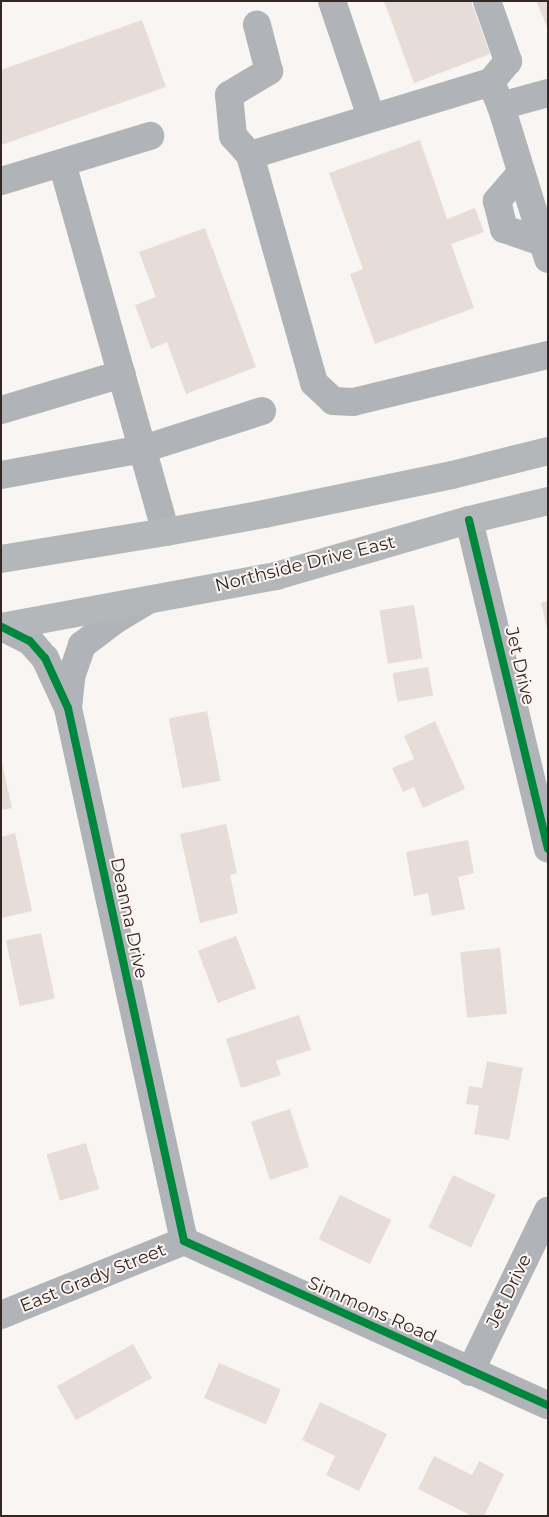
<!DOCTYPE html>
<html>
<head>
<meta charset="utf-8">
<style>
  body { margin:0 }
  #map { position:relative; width:549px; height:1517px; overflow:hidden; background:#f9f5f3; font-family:Montserrat,sans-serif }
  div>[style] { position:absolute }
  .building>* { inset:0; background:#e6dcd8; transform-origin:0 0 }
  .minor>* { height:28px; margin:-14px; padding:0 14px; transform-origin:14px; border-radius:14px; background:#b0b4b8 }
  .major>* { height:28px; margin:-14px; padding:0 14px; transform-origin:14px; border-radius:14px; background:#b3b7b9 }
  .cycleway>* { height:8px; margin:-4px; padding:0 4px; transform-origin:4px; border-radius:4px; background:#00873e }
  span { translate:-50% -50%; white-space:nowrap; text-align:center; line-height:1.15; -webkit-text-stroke:4px #fbf4f1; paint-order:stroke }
  .street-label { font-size:18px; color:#352823 }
  .frame { position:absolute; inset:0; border:2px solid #352823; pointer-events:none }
</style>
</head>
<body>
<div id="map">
  <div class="building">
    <i style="clip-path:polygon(384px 1px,471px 1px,490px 54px,414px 83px)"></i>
    <i style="clip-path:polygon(536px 1px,548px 1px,548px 29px)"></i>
    <i style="clip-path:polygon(142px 20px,166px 87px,1px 145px,1px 70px)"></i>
    <i style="clip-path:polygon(420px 140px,447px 219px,475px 208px,484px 232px,451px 244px,474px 308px,375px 344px,350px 274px,363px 269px,329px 173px)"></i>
    <i style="clip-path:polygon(205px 228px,256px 367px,186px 394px,167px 342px,151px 349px,135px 305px,156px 297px,139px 252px)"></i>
    <i style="clip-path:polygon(548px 601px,548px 627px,547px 628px,541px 603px)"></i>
    <i style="left:414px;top:605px;width:54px;height:35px;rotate:81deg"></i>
    <i style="left:428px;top:667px;width:29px;height:36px;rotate:80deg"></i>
    <i style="left:207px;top:711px;width:71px;height:39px;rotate:79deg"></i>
    <i style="clip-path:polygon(435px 721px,465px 789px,423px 808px,414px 787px,403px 792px,392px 768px,414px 759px,404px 736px)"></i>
    <i style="clip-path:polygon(1px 758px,12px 808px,1px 810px)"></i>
    <i style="clip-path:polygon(226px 824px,237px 873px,230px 875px,238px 913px,200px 923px,180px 834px)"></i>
    <i style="clip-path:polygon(15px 833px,32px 911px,1px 918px,1px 837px)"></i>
    <i style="clip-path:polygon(468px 840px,474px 873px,458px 877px,465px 909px,432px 916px,428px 893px,414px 896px,406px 852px)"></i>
    <i style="left:41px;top:933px;width:67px;height:36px;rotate:78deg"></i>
    <i style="left:236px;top:936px;width:56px;height:41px;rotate:69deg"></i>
    <i style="left:500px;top:948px;width:66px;height:40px;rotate:84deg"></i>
    <i style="clip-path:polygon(299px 1015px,311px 1050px,276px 1061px,281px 1075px,241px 1088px,226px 1039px)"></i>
    <i style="clip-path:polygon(487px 1061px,523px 1068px,509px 1140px,474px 1134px,479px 1106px,466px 1104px,469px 1086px,482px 1088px)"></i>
    <i style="left:290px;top:1109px;width:61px;height:41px;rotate:72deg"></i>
    <i style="left:86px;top:1143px;width:48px;height:41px;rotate:74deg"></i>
    <i style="left:453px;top:1175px;width:47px;height:58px;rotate:25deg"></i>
    <i style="left:340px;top:1195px;width:57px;height:49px;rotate:26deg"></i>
    <i style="left:133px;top:1344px;width:39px;height:87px;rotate:61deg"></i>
    <i style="left:219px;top:1363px;width:67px;height:38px;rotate:23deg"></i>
    <i style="clip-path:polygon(320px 1402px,387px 1434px,359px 1491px,326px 1475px,335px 1456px,302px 1440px)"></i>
    <i style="clip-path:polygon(434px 1456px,472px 1475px,479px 1461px,504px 1474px,484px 1516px,472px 1516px,418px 1489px)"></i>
  </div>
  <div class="minor">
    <i style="left:332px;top:1px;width:122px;rotate:71.4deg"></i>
    <i style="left:487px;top:1px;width:64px;rotate:70.7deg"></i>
    <i style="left:508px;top:61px;width:27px;rotate:129deg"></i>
    <i style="left:548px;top:93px;width:49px;rotate:164.5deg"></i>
    <i style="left:501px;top:106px;width:160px;rotate:72.9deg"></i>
    <i style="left:501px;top:106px;width:26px;rotate:-113deg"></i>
    <i style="left:491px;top:82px;width:252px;rotate:163.1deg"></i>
    <i style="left:250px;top:155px;width:237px;rotate:74.3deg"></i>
    <i style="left:314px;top:383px;width:26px;rotate:43deg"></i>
    <i style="left:333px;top:401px;width:20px;rotate:3deg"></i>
    <i style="left:353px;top:402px;width:201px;rotate:-13.6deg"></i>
    <i style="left:250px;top:155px;width:25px;rotate:-132deg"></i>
    <i style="left:233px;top:136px;width:41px;rotate:-95.6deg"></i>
    <i style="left:229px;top:95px;width:47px;rotate:-31deg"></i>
    <i style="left:269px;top:71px;width:48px;rotate:-104.6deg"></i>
    <i style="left:62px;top:163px;width:383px;rotate:74.3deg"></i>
    <i style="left:521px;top:173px;width:37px;rotate:131deg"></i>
    <i style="left:497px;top:201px;width:29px;rotate:76deg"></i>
    <i style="left:504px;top:229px;width:40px;rotate:18.9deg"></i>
    <i style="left:1px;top:181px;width:156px;rotate:-16.8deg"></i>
    <i style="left:1px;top:410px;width:126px;rotate:-16.6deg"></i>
    <i style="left:1px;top:475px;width:144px;rotate:-10.4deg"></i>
    <i style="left:143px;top:449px;width:125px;rotate:-17.7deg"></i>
    <i style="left:469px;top:520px;width:338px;rotate:76.5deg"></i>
    <i style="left:2px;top:627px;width:31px;rotate:27deg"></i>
    <i style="left:30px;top:641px;width:23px;rotate:49deg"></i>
    <i style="left:45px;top:658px;width:55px;rotate:65.3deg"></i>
    <i style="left:68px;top:708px;width:545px;rotate:77.72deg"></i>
    <i style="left:68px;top:708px;width:31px;rotate:-84deg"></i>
    <i style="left:71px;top:677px;width:34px;rotate:-71deg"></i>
    <i style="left:82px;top:645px;width:41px;rotate:-37.1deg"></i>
    <i style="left:115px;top:620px;width:37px;rotate:-31deg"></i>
    <i style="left:184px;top:1241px;width:399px;rotate:24.3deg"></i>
    <i style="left:1px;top:1315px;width:197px;rotate:-22deg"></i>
    <i style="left:470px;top:1372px;width:179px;rotate:-64.2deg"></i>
  </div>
  <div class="major">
    <i style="left:1px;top:559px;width:167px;rotate:-9.3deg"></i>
    <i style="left:166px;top:532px;width:100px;rotate:-10.4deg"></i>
    <i style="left:264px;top:514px;width:192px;rotate:-11.7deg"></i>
    <i style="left:452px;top:475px;width:99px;rotate:-14deg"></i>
    <i style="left:1px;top:627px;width:280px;rotate:-10.5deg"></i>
    <i style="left:276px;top:576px;width:201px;rotate:-16.2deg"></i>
    <i style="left:469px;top:520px;width:81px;rotate:-13.5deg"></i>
  </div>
  <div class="cycleway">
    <i style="left:469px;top:520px;width:338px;rotate:76.5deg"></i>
    <i style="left:2px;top:627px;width:31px;rotate:27deg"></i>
    <i style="left:30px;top:641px;width:23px;rotate:49deg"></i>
    <i style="left:45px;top:658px;width:55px;rotate:65.3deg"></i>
    <i style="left:68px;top:708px;width:545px;rotate:77.72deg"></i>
    <i style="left:184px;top:1241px;width:399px;rotate:24.3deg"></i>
  </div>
  <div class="street-label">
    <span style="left:305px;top:564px;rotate:-14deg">Northside Drive East</span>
    <span style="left:520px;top:666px;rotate:77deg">Jet Drive</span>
    <span style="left:129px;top:918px;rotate:78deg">Deanna Drive</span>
    <span style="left:93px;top:1278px;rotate:-22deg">East Grady Street</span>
    <span style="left:509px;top:1291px;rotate:-64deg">Jet Drive</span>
    <span style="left:372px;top:1310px;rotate:24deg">Simmons Road</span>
  </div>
  <div class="frame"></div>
</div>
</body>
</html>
